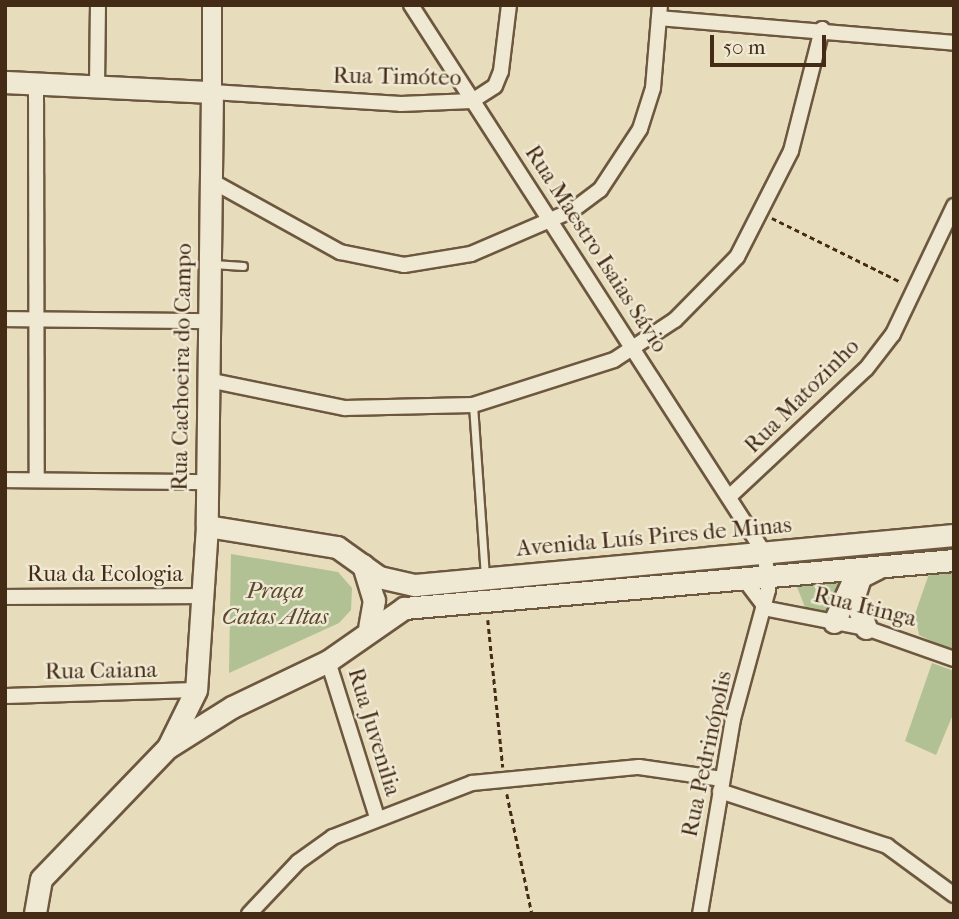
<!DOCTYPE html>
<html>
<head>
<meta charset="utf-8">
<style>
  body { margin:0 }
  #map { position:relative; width:959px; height:919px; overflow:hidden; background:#e7dcbc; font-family:"IM FELL French Canon",serif }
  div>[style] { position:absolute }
  .green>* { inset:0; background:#b1c194 }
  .path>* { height:2.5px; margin-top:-1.25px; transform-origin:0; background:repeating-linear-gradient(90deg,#442b15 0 5px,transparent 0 8.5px) }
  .roads { filter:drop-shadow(2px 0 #6d573f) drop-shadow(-2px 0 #6d573f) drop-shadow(0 2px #6d573f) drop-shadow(0 -2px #6d573f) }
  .service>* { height:7px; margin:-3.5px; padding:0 3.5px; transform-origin:3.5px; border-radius:3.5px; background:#efe8d3 }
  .minor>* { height:14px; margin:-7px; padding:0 7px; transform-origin:7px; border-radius:7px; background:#efe8d3 }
  .tertiary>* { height:18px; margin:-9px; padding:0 9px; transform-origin:9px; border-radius:9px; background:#efe8d3 }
  .secondary>* { height:21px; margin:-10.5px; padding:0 10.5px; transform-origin:10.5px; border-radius:10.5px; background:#efe8d3 }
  span { translate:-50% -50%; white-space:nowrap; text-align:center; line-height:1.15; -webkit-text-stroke:5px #efe8d3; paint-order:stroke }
  .street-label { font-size:23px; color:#442b15 }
  .park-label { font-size:23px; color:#5a492e; font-style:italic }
  .frame { position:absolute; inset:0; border:7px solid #442b15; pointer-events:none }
  .scale { position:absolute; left:710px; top:35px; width:116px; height:32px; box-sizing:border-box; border:4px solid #442b15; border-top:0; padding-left:9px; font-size:21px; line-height:24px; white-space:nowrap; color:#442b15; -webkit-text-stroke:5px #efe8d3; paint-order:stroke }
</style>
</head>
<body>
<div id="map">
  <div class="green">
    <i style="clip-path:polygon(231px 554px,338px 572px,352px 588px,351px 610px,339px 623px,229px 673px)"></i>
    <i style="clip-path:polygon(954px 569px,954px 652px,919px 635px,915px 614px,930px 571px)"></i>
    <i style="clip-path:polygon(838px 574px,845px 582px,836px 617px,808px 615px,797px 587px,804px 577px)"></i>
    <i style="clip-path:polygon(932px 663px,954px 671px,954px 712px,936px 755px,905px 741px)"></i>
  </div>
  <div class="path">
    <i style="left:772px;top:218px;width:144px;rotate:26.4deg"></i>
    <i style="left:488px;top:620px;width:148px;rotate:84.2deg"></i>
    <i style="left:507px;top:794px;width:123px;rotate:78.2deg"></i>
  </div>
  <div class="roads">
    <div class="service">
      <i style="left:213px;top:264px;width:30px;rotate:4deg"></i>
      <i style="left:473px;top:405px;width:170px;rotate:86deg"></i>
    </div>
    <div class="minor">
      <i style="left:411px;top:5px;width:653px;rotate:57.19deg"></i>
      <i style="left:765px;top:554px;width:36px;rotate:85deg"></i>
      <i style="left:768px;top:590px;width:134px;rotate:105.2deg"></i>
      <i style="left:733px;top:719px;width:198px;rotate:99.6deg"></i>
      <i style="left:659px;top:18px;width:296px;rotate:4.8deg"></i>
      <i style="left:36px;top:83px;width:397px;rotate:89.9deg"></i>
      <i style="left:97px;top:86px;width:81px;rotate:-89.3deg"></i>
      <i style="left:212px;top:92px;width:189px;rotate:3.6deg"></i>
      <i style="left:401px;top:104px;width:71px;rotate:-2.4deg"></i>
      <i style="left:472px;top:101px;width:27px;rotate:-33deg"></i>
      <i style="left:495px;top:86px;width:16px;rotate:-68deg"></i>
      <i style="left:501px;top:71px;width:66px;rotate:-83.1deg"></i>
      <i style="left:210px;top:180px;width:149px;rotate:29deg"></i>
      <i style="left:340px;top:252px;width:65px;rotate:11.5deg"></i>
      <i style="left:404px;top:265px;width:68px;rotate:-9.3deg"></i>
      <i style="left:471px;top:254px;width:111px;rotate:-23.3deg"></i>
      <i style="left:573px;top:210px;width:34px;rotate:-37deg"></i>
      <i style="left:600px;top:190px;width:73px;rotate:-56.7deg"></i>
      <i style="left:640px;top:129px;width:43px;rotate:-72.4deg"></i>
      <i style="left:653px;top:88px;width:83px;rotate:-85.2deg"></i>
      <i style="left:5px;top:319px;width:204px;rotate:0.6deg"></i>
      <i style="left:208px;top:380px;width:140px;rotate:11.6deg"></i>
      <i style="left:345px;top:408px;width:128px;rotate:-1.3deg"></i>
      <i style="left:473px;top:405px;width:148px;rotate:-17.7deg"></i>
      <i style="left:614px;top:360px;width:73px;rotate:-33.3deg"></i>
      <i style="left:675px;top:320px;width:88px;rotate:-45.5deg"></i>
      <i style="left:737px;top:257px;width:119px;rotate:-63deg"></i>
      <i style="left:791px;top:151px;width:126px;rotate:-75.7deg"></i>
      <i style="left:5px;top:480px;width:202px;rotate:0.6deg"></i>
      <i style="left:729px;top:497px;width:187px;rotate:-43.1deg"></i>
      <i style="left:866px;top:369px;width:44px;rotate:-52.4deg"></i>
      <i style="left:893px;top:334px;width:142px;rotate:-64.5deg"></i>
      <i style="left:744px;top:579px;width:34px;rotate:53deg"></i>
      <i style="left:5px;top:597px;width:199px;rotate:-0.3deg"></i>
      <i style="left:763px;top:608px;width:105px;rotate:11deg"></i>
      <i style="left:866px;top:628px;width:93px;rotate:19.4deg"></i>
      <i style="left:328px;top:661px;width:164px;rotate:72.6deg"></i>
      <i style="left:5px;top:696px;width:191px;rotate:-1.8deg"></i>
      <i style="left:720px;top:791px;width:176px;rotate:18.2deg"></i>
      <i style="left:887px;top:846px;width:83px;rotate:36.2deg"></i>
      <i style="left:249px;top:914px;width:71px;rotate:-46.7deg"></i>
      <i style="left:298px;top:862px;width:43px;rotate:-35.5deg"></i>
      <i style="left:333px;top:837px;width:149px;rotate:-21.2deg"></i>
      <i style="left:472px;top:783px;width:168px;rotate:-5.5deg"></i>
      <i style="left:639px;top:767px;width:84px;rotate:8.2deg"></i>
    </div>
    <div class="tertiary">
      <i style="left:212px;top:92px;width:87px;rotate:-90deg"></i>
    </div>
    <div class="secondary">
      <i style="left:5px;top:82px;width:207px;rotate:2.8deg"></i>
      <i style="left:212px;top:92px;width:434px;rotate:90.7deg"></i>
      <i style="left:207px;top:526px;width:164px;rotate:93.8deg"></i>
      <i style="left:196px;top:690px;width:64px;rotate:116.2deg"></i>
      <i style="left:168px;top:747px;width:183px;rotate:133.9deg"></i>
      <i style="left:41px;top:879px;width:36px;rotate:100deg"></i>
      <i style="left:207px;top:526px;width:132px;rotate:9.2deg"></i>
      <i style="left:337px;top:547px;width:52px;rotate:35.5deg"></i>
      <i style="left:379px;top:577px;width:37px;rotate:13deg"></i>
      <i style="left:415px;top:585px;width:541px;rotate:-5.3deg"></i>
      <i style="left:363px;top:565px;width:37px;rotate:73deg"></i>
      <i style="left:374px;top:600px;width:27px;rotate:100deg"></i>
      <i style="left:834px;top:622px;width:41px;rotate:-65.3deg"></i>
      <i style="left:866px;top:628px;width:34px;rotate:-111deg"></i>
      <i style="left:854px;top:596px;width:20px;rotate:-72deg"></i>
      <i style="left:860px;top:577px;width:20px;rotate:-27deg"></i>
      <i style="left:170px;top:746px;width:73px;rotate:-32.2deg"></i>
      <i style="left:232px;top:707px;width:106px;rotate:-25.6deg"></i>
      <i style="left:328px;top:661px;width:93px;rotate:-34.9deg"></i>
      <i style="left:404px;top:608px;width:552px;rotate:-4.99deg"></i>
    </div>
  </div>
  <div class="street-label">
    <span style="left:397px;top:77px;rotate:1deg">Rua Timóteo</span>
    <span style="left:596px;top:249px;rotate:57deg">Rua Maestro Isaias Sávio</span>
    <span style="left:182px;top:367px;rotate:-89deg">Rua Cachoeira do Campo</span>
    <span style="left:802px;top:396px;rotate:-45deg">Rua Matozinho</span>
    <span style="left:654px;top:537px;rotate:-5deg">Avenida Luís Pires de Minas</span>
    <span style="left:105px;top:574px">Rua da Ecologia</span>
    <span style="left:865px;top:607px;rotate:14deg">Rua Itinga</span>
    <span style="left:101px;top:671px;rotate:-1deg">Rua Caiana</span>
    <span style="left:374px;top:732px;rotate:73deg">Rua Juvenilia</span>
    <span style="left:707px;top:754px;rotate:-78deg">Rua Pedrinópolis</span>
  </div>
  <div class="park-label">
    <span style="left:275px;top:604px">Praça<br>Catas Altas</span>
  </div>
  <div class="frame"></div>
  <div class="scale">50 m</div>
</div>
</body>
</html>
